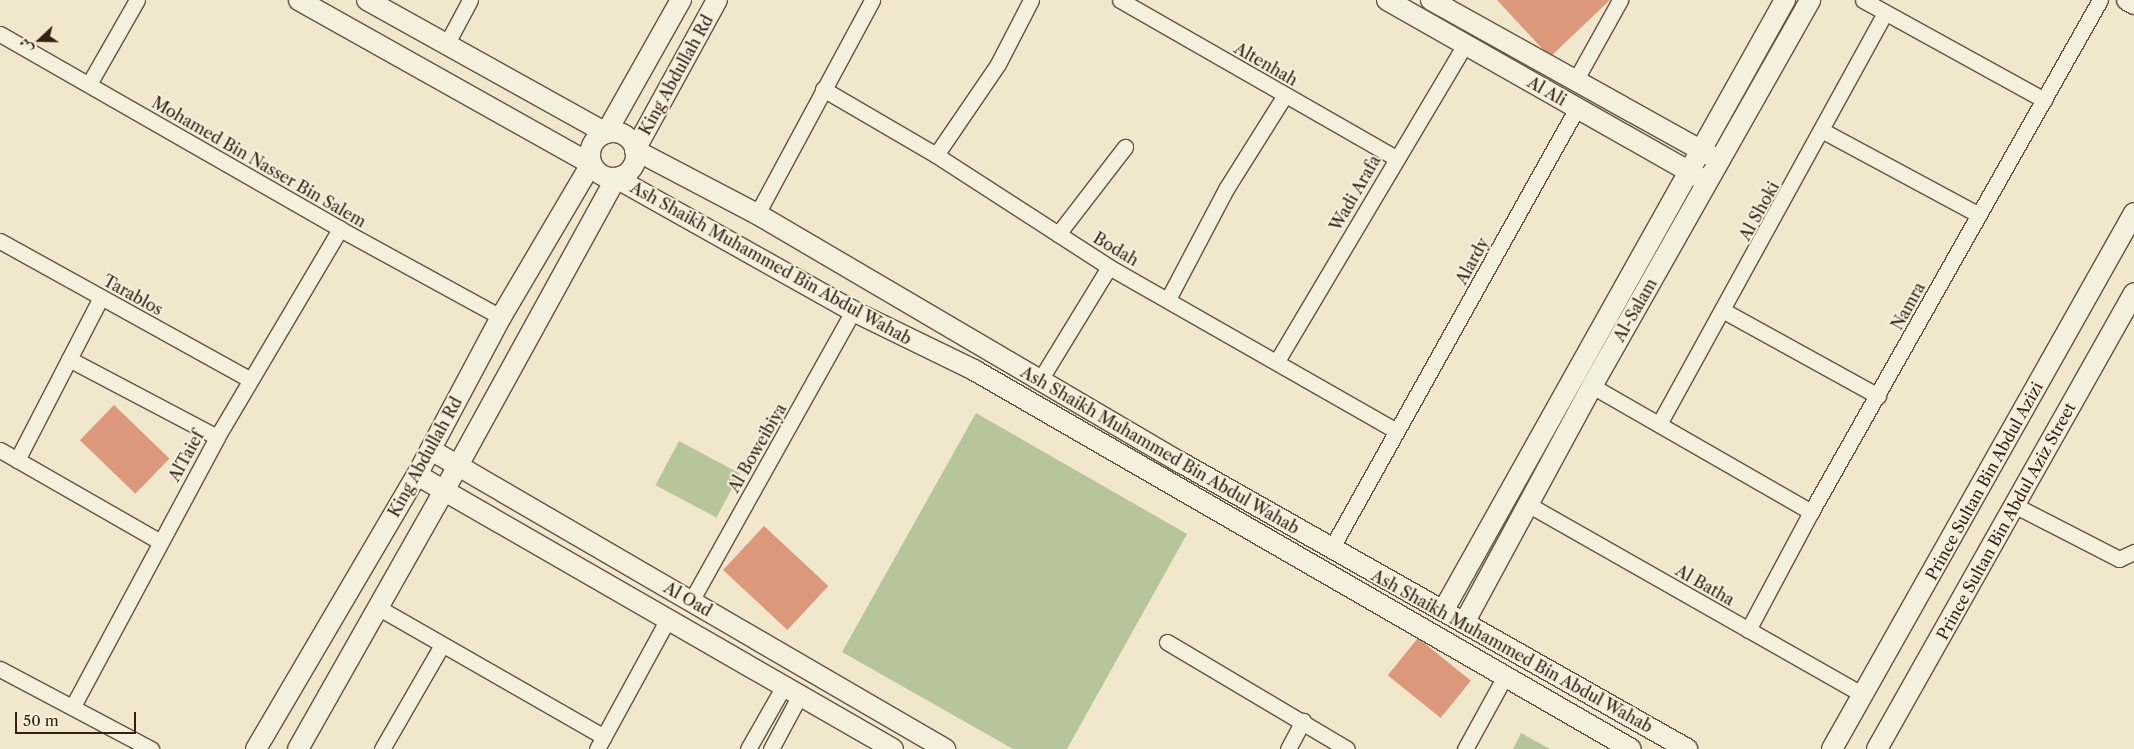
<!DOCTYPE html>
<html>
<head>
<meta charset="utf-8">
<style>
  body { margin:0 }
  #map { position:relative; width:2134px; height:749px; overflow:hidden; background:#f0e7cc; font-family:"Libre Caslon Text",Amiri,serif }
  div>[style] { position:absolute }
  .green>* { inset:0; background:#b7c69a; transform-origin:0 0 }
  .building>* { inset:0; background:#db987a; transform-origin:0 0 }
  .roads { filter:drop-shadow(1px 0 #645242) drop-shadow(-1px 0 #645242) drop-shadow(0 1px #645242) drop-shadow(0 -1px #645242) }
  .street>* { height:15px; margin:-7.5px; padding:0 7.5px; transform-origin:7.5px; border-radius:7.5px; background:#f5efde }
  .secondary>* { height:20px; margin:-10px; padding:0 10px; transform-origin:10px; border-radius:10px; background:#f5efde }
  .secondary>.ring { margin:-10px; padding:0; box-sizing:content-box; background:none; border:20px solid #f5efde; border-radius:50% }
  span { translate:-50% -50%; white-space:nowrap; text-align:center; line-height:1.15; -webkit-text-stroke:4px #f5efde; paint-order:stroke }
  .street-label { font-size:16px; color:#352014 }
  .north { position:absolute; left:15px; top:15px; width:50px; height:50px; -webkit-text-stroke:4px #f5efde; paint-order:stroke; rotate:249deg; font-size:14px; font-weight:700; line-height:20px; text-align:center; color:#352014 }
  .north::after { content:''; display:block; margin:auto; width:18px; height:22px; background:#352014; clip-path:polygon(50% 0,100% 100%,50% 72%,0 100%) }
  .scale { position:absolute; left:15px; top:712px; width:121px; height:22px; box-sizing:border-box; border:2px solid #352014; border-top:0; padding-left:6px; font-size:15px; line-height:18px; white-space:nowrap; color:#352014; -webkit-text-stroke:4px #f5efde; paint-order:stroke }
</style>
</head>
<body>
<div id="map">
  <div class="green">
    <i style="clip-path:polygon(976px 413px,1187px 534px,1067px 749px,1013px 749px,842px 652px)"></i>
    <i style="left:679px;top:441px;width:69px;height:50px;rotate:28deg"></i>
    <i style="clip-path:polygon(1521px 733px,1550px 749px,1513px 749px)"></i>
  </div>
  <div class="building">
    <i style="clip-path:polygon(1497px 0,1610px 0,1550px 57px)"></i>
    <i style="left:114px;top:405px;width:77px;height:49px;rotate:44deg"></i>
    <i style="left:764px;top:526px;width:88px;height:60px;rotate:43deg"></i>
    <i style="left:1418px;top:638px;width:68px;height:48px;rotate:39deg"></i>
  </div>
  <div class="roads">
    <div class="street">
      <i style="left:1120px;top:0;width:318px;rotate:29.8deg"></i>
      <i style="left:1863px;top:0;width:207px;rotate:28.9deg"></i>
      <i style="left:0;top:34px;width:392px;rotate:29.8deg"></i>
      <i style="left:340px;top:229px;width:183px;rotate:28.7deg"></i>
      <i style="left:446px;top:45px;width:51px;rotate:-61.9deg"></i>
      <i style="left:1575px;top:81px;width:93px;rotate:-60.9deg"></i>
      <i style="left:89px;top:84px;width:97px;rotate:-60.3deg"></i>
      <i style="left:823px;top:89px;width:131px;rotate:30.3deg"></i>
      <i style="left:936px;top:155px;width:206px;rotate:32.9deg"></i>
      <i style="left:1109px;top:267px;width:331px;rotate:29.7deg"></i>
      <i style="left:1823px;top:131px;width:177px;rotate:28.3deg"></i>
      <i style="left:936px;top:155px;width:110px;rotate:-55.7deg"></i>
      <i style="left:998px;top:64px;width:72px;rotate:-62.7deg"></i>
      <i style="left:757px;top:214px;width:243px;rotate:-61.7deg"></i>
      <i style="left:1058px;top:234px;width:110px;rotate:-52.4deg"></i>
      <i style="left:0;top:241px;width:285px;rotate:29deg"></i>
      <i style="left:1168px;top:299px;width:124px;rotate:-62.2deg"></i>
      <i style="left:1226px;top:189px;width:111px;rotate:-57.9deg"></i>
      <i style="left:1724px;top:311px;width:176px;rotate:28.9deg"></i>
      <i style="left:69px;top:359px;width:167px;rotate:27.8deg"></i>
      <i style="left:1277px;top:361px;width:368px;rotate:-59.3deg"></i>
      <i style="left:1040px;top:380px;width:132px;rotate:-58.6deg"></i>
      <i style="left:1592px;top:386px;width:253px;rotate:29.9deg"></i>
      <i style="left:1659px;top:424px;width:469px;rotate:-61.2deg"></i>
      <i style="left:0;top:450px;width:183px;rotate:29.8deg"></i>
      <i style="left:17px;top:460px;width:183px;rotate:-62.7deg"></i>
      <i style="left:1529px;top:505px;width:385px;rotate:29.6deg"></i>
      <i style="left:2016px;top:506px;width:116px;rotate:27.2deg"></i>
      <i style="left:2119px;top:559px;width:17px;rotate:-25deg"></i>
      <i style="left:1331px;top:549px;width:505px;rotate:-60.85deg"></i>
      <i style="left:691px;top:601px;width:332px;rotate:-60.8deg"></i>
      <i style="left:379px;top:608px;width:259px;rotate:29.8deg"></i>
      <i style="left:1748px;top:630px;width:134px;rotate:-61.9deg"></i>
      <i style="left:1811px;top:512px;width:588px;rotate:-60.56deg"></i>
      <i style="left:1167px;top:642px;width:209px;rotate:30.7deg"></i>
      <i style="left:0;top:669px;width:171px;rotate:27.9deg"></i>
      <i style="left:73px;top:706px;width:305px;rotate:-61.8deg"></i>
      <i style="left:217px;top:437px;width:242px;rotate:-59.4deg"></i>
      <i style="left:382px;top:749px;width:120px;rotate:-60deg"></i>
      <i style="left:597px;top:749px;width:148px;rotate:-61.4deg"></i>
      <i style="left:748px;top:749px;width:73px;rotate:-60.3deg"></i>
      <i style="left:771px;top:749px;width:61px;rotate:-61.8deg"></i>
      <i style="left:1288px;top:749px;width:32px;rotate:-62deg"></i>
      <i style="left:1465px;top:749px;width:81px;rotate:-61.2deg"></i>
    </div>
    <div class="secondary">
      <i style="left:367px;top:0;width:274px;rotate:29.1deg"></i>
      <i style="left:606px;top:133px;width:153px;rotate:-60.6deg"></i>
      <i style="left:717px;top:0;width:171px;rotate:118.7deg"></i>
      <i style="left:635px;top:150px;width:138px;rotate:27.7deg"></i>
      <i style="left:757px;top:214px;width:490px;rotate:30.4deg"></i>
      <i style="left:1180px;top:462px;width:583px;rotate:29.51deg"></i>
      <i style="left:1387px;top:0;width:360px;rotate:29.6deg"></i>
      <i style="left:1431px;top:0;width:321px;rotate:29.1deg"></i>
      <i style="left:2127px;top:0;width:8px;rotate:30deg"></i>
      <i class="ring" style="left:590px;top:132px;width:26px;height:26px"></i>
      <i style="left:431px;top:450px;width:595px;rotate:30.19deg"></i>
      <i style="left:417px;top:475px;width:549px;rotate:29.93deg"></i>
      <i style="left:1443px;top:611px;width:700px;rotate:-60.76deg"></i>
      <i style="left:1464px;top:623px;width:269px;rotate:-61.6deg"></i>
      <i style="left:1592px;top:386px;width:443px;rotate:-60.5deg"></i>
      <i style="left:256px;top:749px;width:318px;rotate:-59.6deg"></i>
      <i style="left:417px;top:475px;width:179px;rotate:-62deg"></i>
      <i style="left:501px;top:317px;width:178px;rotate:-59.5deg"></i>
      <i style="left:591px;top:164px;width:335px;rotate:-150.7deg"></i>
      <i style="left:298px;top:749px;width:296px;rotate:-60.5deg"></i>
      <i style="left:444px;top:491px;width:357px;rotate:-61.2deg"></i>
      <i style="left:616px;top:178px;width:272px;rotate:29.3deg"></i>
      <i style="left:853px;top:311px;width:135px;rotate:26deg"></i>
      <i style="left:974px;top:370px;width:758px;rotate:29.98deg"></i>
      <i style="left:1832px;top:749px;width:615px;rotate:-60.6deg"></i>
      <i style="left:1877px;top:749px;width:523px;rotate:-60.59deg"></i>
    </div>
  </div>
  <div class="street-label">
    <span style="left:1266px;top:64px;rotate:30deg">Altenhah</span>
    <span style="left:676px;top:75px;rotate:-61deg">King Abdullah Rd</span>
    <span style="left:1547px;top:91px;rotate:30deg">Al Ali</span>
    <span style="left:259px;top:162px;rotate:30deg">Mohamed Bin Nasser Bin Salem</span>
    <span style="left:1355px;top:193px;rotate:-60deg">Wadi Arafa</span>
    <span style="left:1759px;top:211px;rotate:-61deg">Al Shoki</span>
    <span style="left:1116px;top:249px;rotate:31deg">Bodah</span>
    <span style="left:1472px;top:261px;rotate:-61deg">Alardy</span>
    <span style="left:771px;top:263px;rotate:29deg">Ash Shaikh Muhammed Bin Abdul Wahab</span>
    <span style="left:133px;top:295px;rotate:29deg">Tarablos</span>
    <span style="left:1908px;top:306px;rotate:-61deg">Namra</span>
    <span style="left:1635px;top:310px;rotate:-60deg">Al-Salam</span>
    <span style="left:757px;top:448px;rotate:-60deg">Al Boweibiya</span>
    <span style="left:1160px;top:450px;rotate:30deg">Ash Shaikh Muhammed Bin Abdul Wahab</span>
    <span style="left:186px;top:456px;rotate:-61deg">AlTaief</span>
    <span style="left:425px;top:457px;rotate:-61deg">King Abdullah Rd</span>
    <span style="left:1984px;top:481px;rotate:-61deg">Prince Sultan Bin Abdul Azizi</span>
    <span style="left:2006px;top:521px;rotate:-61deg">Prince Sultan Bin Abdul Aziz Street</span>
    <span style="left:1705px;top:585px;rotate:30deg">Al Batha</span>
    <span style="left:688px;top:599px;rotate:30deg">Al Oad</span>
    <span style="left:1512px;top:651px;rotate:29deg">Ash Shaikh Muhammed Bin Abdul Wahab</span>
  </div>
  <div class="north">ش</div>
  <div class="scale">50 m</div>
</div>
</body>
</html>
